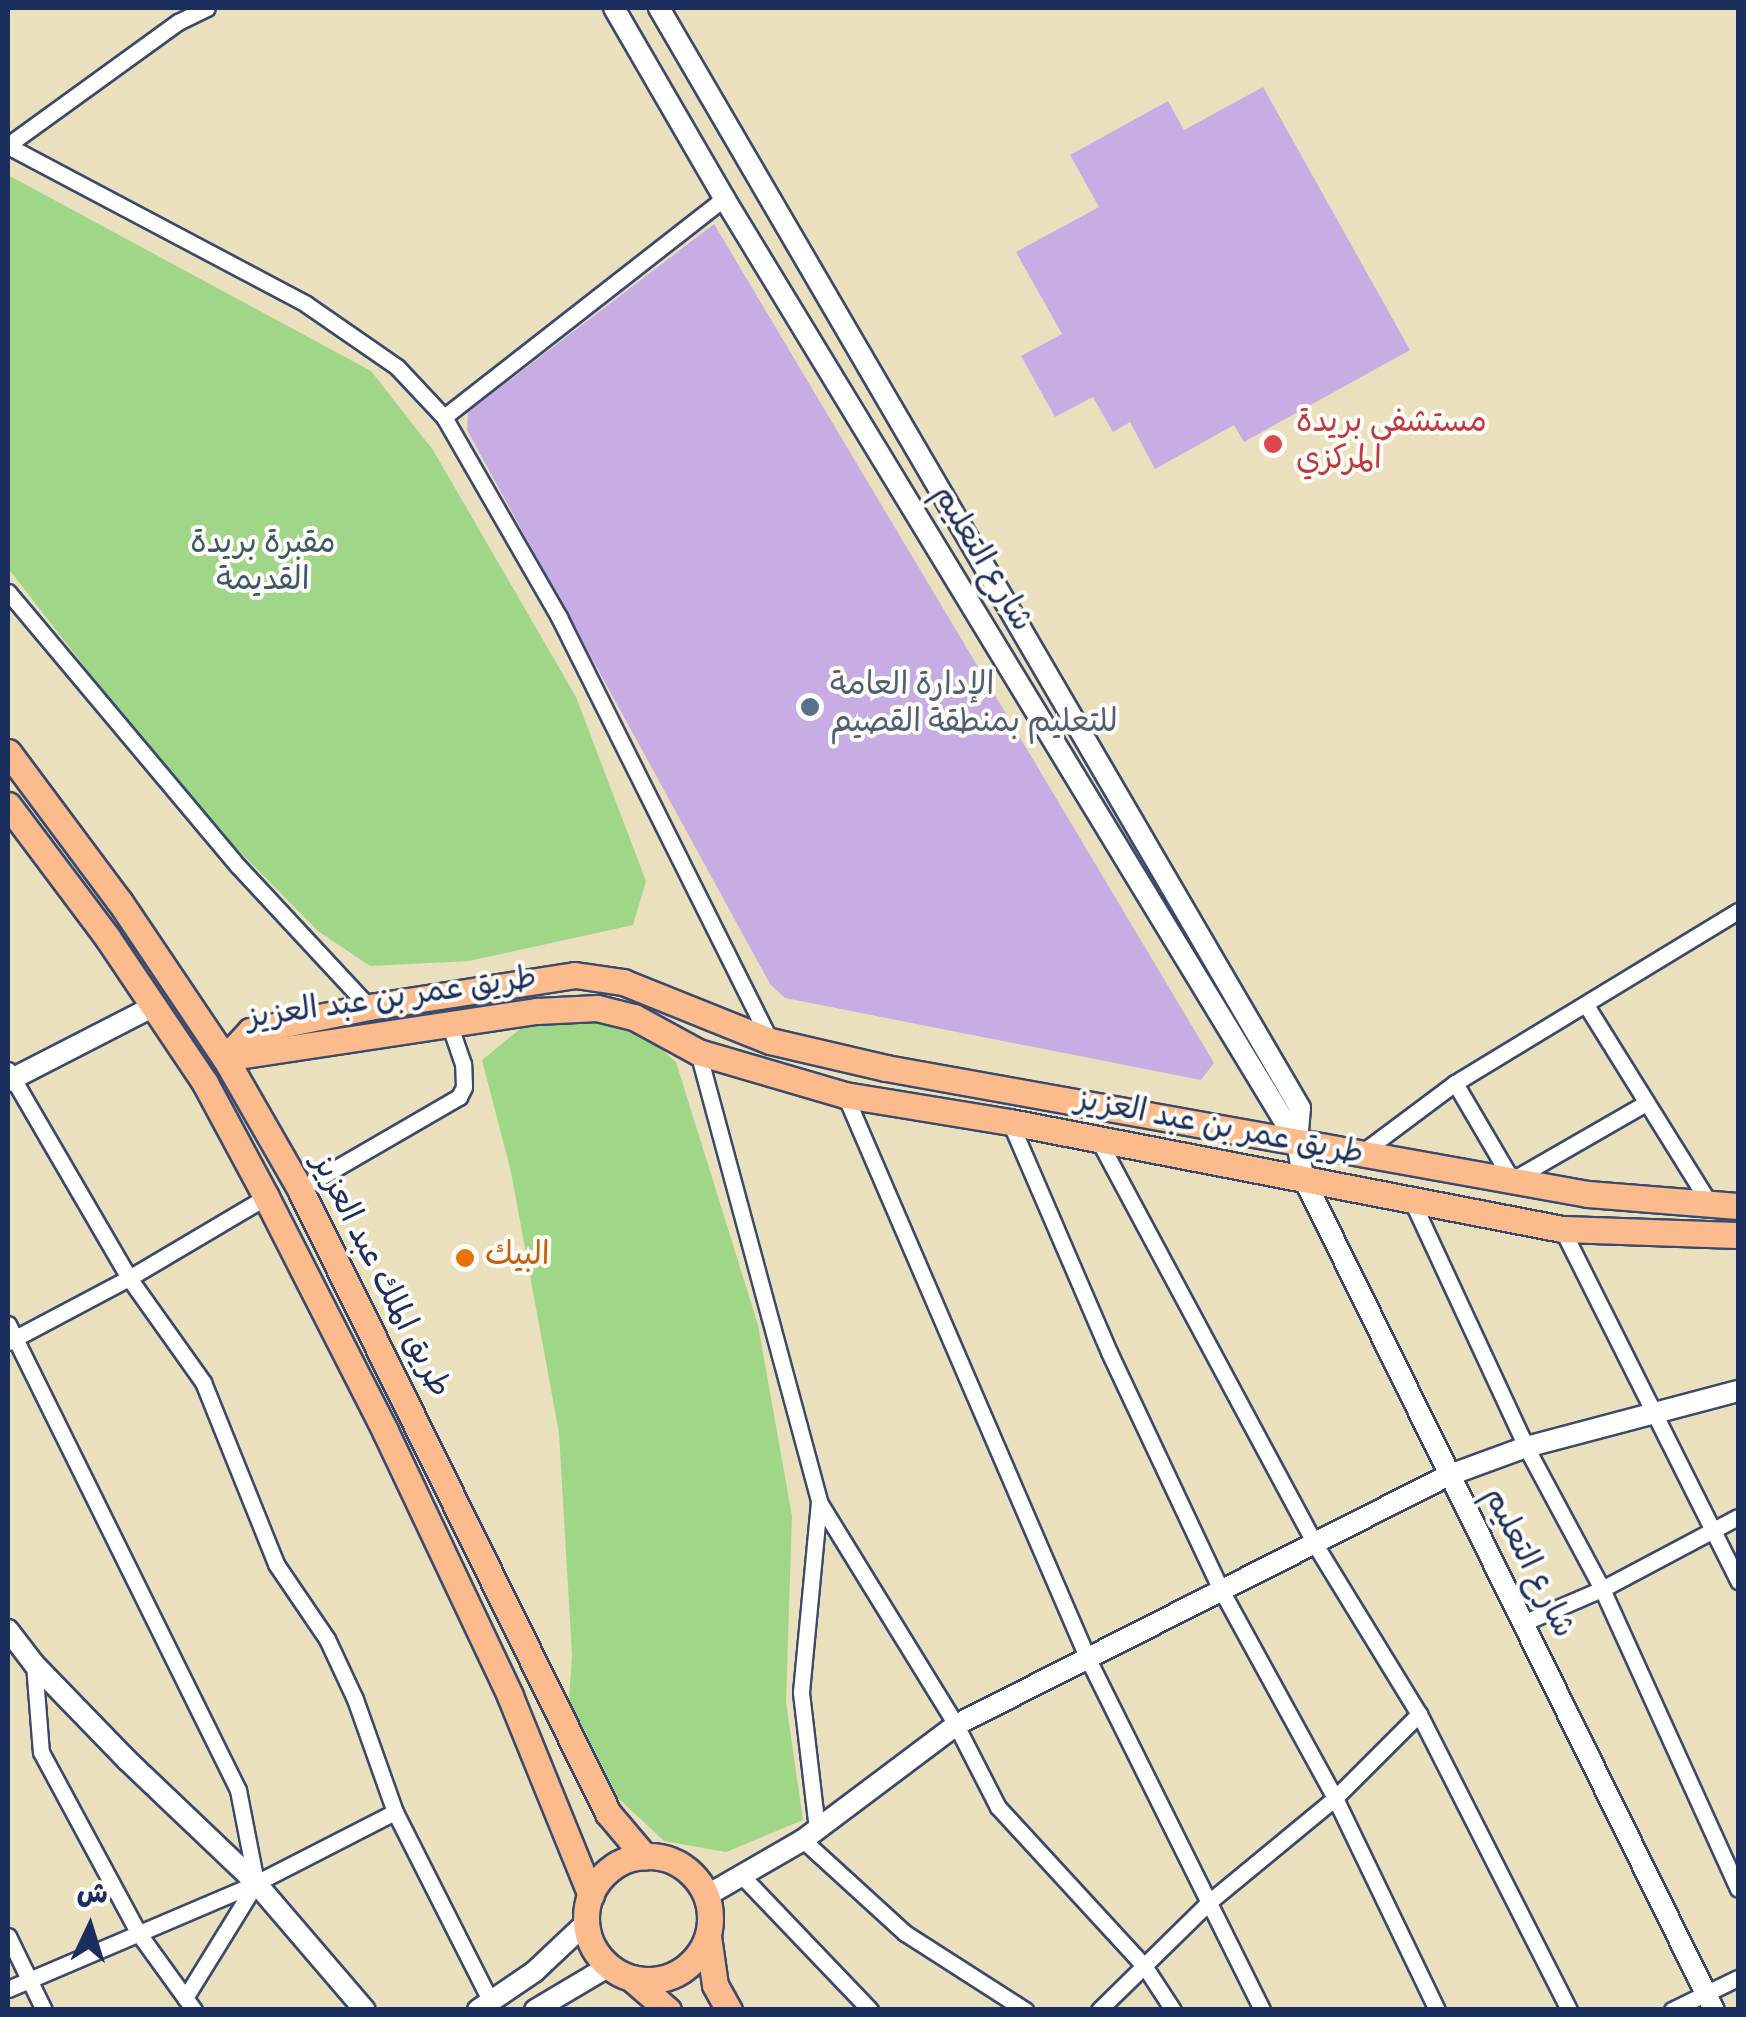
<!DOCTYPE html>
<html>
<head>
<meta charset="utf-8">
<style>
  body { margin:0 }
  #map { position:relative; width:1746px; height:2017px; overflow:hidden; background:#ebe0be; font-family:Dekko,"Playpen Sans Arabic",sans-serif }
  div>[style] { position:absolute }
  .green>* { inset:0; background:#a0d688 }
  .building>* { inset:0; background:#c8ace4 }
  .roads { filter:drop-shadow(2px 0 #3a4a6c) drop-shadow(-2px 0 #3a4a6c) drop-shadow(0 2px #3a4a6c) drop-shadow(0 -2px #3a4a6c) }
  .minor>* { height:15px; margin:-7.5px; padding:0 7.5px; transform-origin:7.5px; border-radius:7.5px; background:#fff }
  .tertiary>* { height:20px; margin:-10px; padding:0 10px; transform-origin:10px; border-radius:10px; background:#fff }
  .primary>* { height:25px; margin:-12.5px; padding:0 12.5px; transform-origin:12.5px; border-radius:12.5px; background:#fbbb8d }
  .trunk>* { height:25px; margin:-12.5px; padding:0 12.5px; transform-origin:12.5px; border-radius:12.5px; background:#fbbb8d }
  .trunk>.ring { margin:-12.5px; padding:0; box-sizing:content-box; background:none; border:25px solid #fbbb8d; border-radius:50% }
  .dots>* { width:28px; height:28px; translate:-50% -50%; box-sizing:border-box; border:5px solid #fdfcf7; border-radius:50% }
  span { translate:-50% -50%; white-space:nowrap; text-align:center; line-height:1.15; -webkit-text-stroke:8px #fdfcf7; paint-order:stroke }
  .health-label { font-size:32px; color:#be3a42 }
  .left { translate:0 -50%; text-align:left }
  .park-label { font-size:32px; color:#3c5968 }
  .street-label { font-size:32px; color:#1b2f5e }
  .service-label { font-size:32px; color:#4e5e75 }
  .food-label { font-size:32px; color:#c56008 }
  .frame { position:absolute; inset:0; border:10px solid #1b2f5e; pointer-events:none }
  .north { position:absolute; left:40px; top:1877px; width:100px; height:100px; -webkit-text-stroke:8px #fdfcf7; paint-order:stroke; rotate:4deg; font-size:28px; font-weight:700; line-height:40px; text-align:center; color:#1b2f5e }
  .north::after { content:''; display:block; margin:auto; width:35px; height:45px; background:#1b2f5e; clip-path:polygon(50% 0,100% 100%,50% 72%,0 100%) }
</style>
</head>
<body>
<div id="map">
  <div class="green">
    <i style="clip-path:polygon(8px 175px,371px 371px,433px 450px,576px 697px,646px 881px,633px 925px,469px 961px,370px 966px,318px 931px,182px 793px,8px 568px)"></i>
    <i style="clip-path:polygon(588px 1018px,646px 1036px,676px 1062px,758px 1325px,792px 1516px,786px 1702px,803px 1820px,726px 1852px,664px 1841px,618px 1798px,569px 1700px,572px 1655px,559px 1433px,511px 1172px,482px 1060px,531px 1020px)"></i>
  </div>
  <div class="building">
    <i style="clip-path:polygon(1263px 87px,1410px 350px,1244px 442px,1234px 425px,1155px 469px,1130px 422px,1113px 432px,1093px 397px,1055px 417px,1021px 356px,1062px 334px,1016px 252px,1099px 207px,1070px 155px,1168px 101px,1184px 130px)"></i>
    <i style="clip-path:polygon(714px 224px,1214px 1063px,1201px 1080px,785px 998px,770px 984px,467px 430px,468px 412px)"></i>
  </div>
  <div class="roads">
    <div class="minor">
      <i style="left:8px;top:145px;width:210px;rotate:-35.9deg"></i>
      <i style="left:178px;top:22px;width:32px;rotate:-26deg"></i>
      <i style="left:8px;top:146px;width:337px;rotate:27.9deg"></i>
      <i style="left:306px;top:304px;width:111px;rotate:34.7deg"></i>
      <i style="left:397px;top:367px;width:69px;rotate:46.8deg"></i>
      <i style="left:444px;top:417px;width:231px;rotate:60.1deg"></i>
      <i style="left:559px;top:617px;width:474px;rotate:63.5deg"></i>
      <i style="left:444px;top:417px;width:355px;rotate:-38deg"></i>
      <i style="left:8px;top:592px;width:358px;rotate:50deg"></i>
      <i style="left:238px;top:866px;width:192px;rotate:47.1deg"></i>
      <i style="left:1586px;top:1005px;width:237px;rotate:58.1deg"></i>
      <i style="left:698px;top:1052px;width:466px;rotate:74.9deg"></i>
      <i style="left:819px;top:1502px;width:262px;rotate:58.4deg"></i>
      <i style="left:956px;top:1725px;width:92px;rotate:62.9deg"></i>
      <i style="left:998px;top:1807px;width:217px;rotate:47.4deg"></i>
      <i style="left:1145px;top:1967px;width:51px;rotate:56.9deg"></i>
      <i style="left:8px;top:1070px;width:241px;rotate:59.8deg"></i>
      <i style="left:129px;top:1278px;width:128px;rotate:54.6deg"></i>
      <i style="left:203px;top:1382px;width:196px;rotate:68.1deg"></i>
      <i style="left:276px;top:1564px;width:91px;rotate:55.8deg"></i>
      <i style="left:327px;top:1639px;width:66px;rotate:65deg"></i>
      <i style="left:355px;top:1699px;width:120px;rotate:70.5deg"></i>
      <i style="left:395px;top:1812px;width:213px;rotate:63.2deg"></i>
      <i style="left:1455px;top:1083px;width:113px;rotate:59.6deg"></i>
      <i style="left:1512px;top:1180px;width:155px;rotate:-29.9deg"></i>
      <i style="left:845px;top:1095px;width:612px;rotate:66.7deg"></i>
      <i style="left:1087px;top:1657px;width:394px;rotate:63.6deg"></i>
      <i style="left:1010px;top:1122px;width:250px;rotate:66.7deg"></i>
      <i style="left:1109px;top:1352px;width:261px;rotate:64.8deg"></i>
      <i style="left:1220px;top:1588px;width:239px;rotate:61.3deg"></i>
      <i style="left:1335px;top:1798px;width:235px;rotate:64.3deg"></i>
      <i style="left:1099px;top:1141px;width:459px;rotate:61.8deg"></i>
      <i style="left:1316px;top:1546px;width:197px;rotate:58.5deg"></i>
      <i style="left:1419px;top:1714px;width:332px;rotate:63.1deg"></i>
      <i style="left:1360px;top:1154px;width:119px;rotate:-36.8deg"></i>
      <i style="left:1455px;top:1083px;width:331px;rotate:-31.3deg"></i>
      <i style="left:300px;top:1189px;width:184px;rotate:-30.1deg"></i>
      <i style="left:459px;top:1097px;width:11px;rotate:-63deg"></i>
      <i style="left:464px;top:1087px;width:23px;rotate:-92deg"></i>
      <i style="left:463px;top:1064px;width:39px;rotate:-109deg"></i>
      <i style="left:1412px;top:1201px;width:271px;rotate:65.1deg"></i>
      <i style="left:1526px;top:1447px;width:161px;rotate:61.8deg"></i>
      <i style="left:1602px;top:1589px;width:329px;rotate:65.6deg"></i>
      <i style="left:1562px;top:1229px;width:394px;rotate:63.4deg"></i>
      <i style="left:8px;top:1324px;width:520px;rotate:63.73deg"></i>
      <i style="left:238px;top:1790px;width:95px;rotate:79deg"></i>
      <i style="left:256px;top:1883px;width:135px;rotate:121.7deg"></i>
      <i style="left:8px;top:1342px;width:137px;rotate:-27.9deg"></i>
      <i style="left:129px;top:1278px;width:159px;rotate:-30.6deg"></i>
      <i style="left:1523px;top:1623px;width:86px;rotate:-23.3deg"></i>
      <i style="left:1602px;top:1589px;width:154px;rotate:-27.9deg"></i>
      <i style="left:34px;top:1664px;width:88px;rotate:85.5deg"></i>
      <i style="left:41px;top:1752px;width:207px;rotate:61.7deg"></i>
      <i style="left:139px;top:1934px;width:94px;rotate:54.1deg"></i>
      <i style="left:817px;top:1829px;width:138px;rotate:-96.7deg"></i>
      <i style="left:801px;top:1692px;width:191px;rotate:-84.6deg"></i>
      <i style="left:803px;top:1840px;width:138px;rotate:42.4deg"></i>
      <i style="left:905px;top:1933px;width:143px;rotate:32.7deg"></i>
      <i style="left:743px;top:1877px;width:184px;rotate:46.3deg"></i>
      <i style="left:8px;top:1936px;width:82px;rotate:64.1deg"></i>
      <i style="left:8px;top:1989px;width:270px;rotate:-23.1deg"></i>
      <i style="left:256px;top:1883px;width:156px;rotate:-27.1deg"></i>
      <i style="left:1099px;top:2010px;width:154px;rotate:-44.5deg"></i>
      <i style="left:1209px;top:1902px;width:163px;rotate:-39.5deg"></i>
      <i style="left:1335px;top:1798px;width:119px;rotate:-45deg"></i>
      <i style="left:1672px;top:2010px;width:73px;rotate:-25.9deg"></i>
    </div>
    <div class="tertiary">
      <i style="left:614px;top:8px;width:220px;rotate:59.9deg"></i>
      <i style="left:724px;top:198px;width:1104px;rotate:58.74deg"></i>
      <i style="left:659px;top:8px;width:1273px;rotate:59.77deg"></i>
      <i style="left:1300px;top:1108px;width:34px;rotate:95deg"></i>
      <i style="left:1297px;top:1142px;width:36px;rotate:80deg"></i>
      <i style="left:1303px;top:1177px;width:929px;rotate:63.74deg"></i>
      <i style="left:8px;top:1081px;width:164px;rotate:-27.2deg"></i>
      <i style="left:8px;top:1630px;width:43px;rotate:52.6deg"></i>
      <i style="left:34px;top:1664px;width:134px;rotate:45.9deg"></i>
      <i style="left:127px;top:1760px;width:178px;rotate:43.6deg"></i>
      <i style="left:256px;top:1883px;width:167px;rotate:49.4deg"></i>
      <i style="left:706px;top:1896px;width:112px;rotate:-30deg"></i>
      <i style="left:803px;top:1840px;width:191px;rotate:-36.9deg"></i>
      <i style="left:956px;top:1725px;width:551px;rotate:-26.89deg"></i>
      <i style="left:1447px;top:1476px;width:84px;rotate:-20.2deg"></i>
      <i style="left:1526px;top:1447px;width:219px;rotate:-14.8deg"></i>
      <i style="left:478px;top:2010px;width:68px;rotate:-34.2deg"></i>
      <i style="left:534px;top:1972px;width:71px;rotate:-43.3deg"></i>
      <i style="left:535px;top:2010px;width:86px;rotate:-30.7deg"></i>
    </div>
    <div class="primary">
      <i style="left:225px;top:1058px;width:37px;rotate:-47deg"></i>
      <i style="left:250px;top:1031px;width:121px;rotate:-11.4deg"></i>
      <i style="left:369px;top:1007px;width:208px;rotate:-8.8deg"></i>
      <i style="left:575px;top:975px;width:49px;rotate:8.3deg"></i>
      <i style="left:623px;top:982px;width:158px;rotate:21.9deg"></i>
      <i style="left:770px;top:1041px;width:119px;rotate:13.1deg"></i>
      <i style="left:886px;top:1068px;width:713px;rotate:10.18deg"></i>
      <i style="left:1588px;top:1194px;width:150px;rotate:4.6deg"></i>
      <i style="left:225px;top:1058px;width:316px;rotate:-8.6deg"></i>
      <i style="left:537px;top:1011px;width:60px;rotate:-2.9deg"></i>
      <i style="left:597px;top:1008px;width:38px;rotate:14deg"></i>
      <i style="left:634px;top:1017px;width:73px;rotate:28.7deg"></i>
      <i style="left:698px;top:1052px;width:153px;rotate:16.3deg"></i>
      <i style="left:845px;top:1095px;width:167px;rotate:9.3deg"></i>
      <i style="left:1010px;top:1122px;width:562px;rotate:10.97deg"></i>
      <i style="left:1562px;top:1229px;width:176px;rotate:2deg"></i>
    </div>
    <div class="trunk">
      <i style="left:8px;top:752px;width:187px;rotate:53.3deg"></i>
      <i style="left:120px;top:902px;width:188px;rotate:56.1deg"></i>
      <i style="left:225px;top:1058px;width:151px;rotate:60.2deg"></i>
      <i style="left:300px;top:1189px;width:696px;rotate:63.73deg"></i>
      <i style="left:608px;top:1813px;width:57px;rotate:49.9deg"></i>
      <i style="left:8px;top:805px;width:165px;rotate:53.1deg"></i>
      <i style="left:107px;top:937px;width:176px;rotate:56.1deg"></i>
      <i style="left:205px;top:1083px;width:129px;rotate:61.8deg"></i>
      <i style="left:266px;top:1197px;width:263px;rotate:63deg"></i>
      <i style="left:385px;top:1431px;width:293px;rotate:64.7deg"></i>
      <i style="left:510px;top:1696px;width:215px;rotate:67.9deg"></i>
      <i class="ring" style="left:586px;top:1856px;width:99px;height:99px"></i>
      <i style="left:708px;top:1936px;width:49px;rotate:81.9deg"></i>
      <i style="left:715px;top:1985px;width:29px;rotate:61deg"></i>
      <i style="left:631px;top:1978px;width:49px;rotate:40.9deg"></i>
    </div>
  </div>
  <div class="dots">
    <i style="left:1273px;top:444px;background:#e0444e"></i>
    <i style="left:810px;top:707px;background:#5c6f8a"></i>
    <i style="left:465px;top:1258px;background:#e8710a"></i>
  </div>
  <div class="health-label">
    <span class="left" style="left:1296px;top:444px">مستشفى بريدة<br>المركزي</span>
  </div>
  <div class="park-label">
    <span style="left:263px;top:565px">مقبرة بريدة<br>القديمة</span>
  </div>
  <div class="street-label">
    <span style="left:980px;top:560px;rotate:59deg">شارع التعليم</span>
    <span style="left:392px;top:1001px;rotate:-8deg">طريق عمر بن عبد العزيز</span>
    <span style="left:1219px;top:1130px;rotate:11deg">طريق عمر بن عبد العزيز</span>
    <span style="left:378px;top:1277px;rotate:63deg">طريق الملك عبد العزيز</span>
    <span style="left:1526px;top:1564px;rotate:63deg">شارع التعليم</span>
  </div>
  <div class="service-label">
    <span class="left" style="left:830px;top:707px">الإدارة العامة<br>للتعليم بمنطقة القصيم</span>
  </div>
  <div class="food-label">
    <span class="left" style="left:485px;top:1258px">البيك</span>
  </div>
  <div class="frame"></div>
  <div class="north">ش</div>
</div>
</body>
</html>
